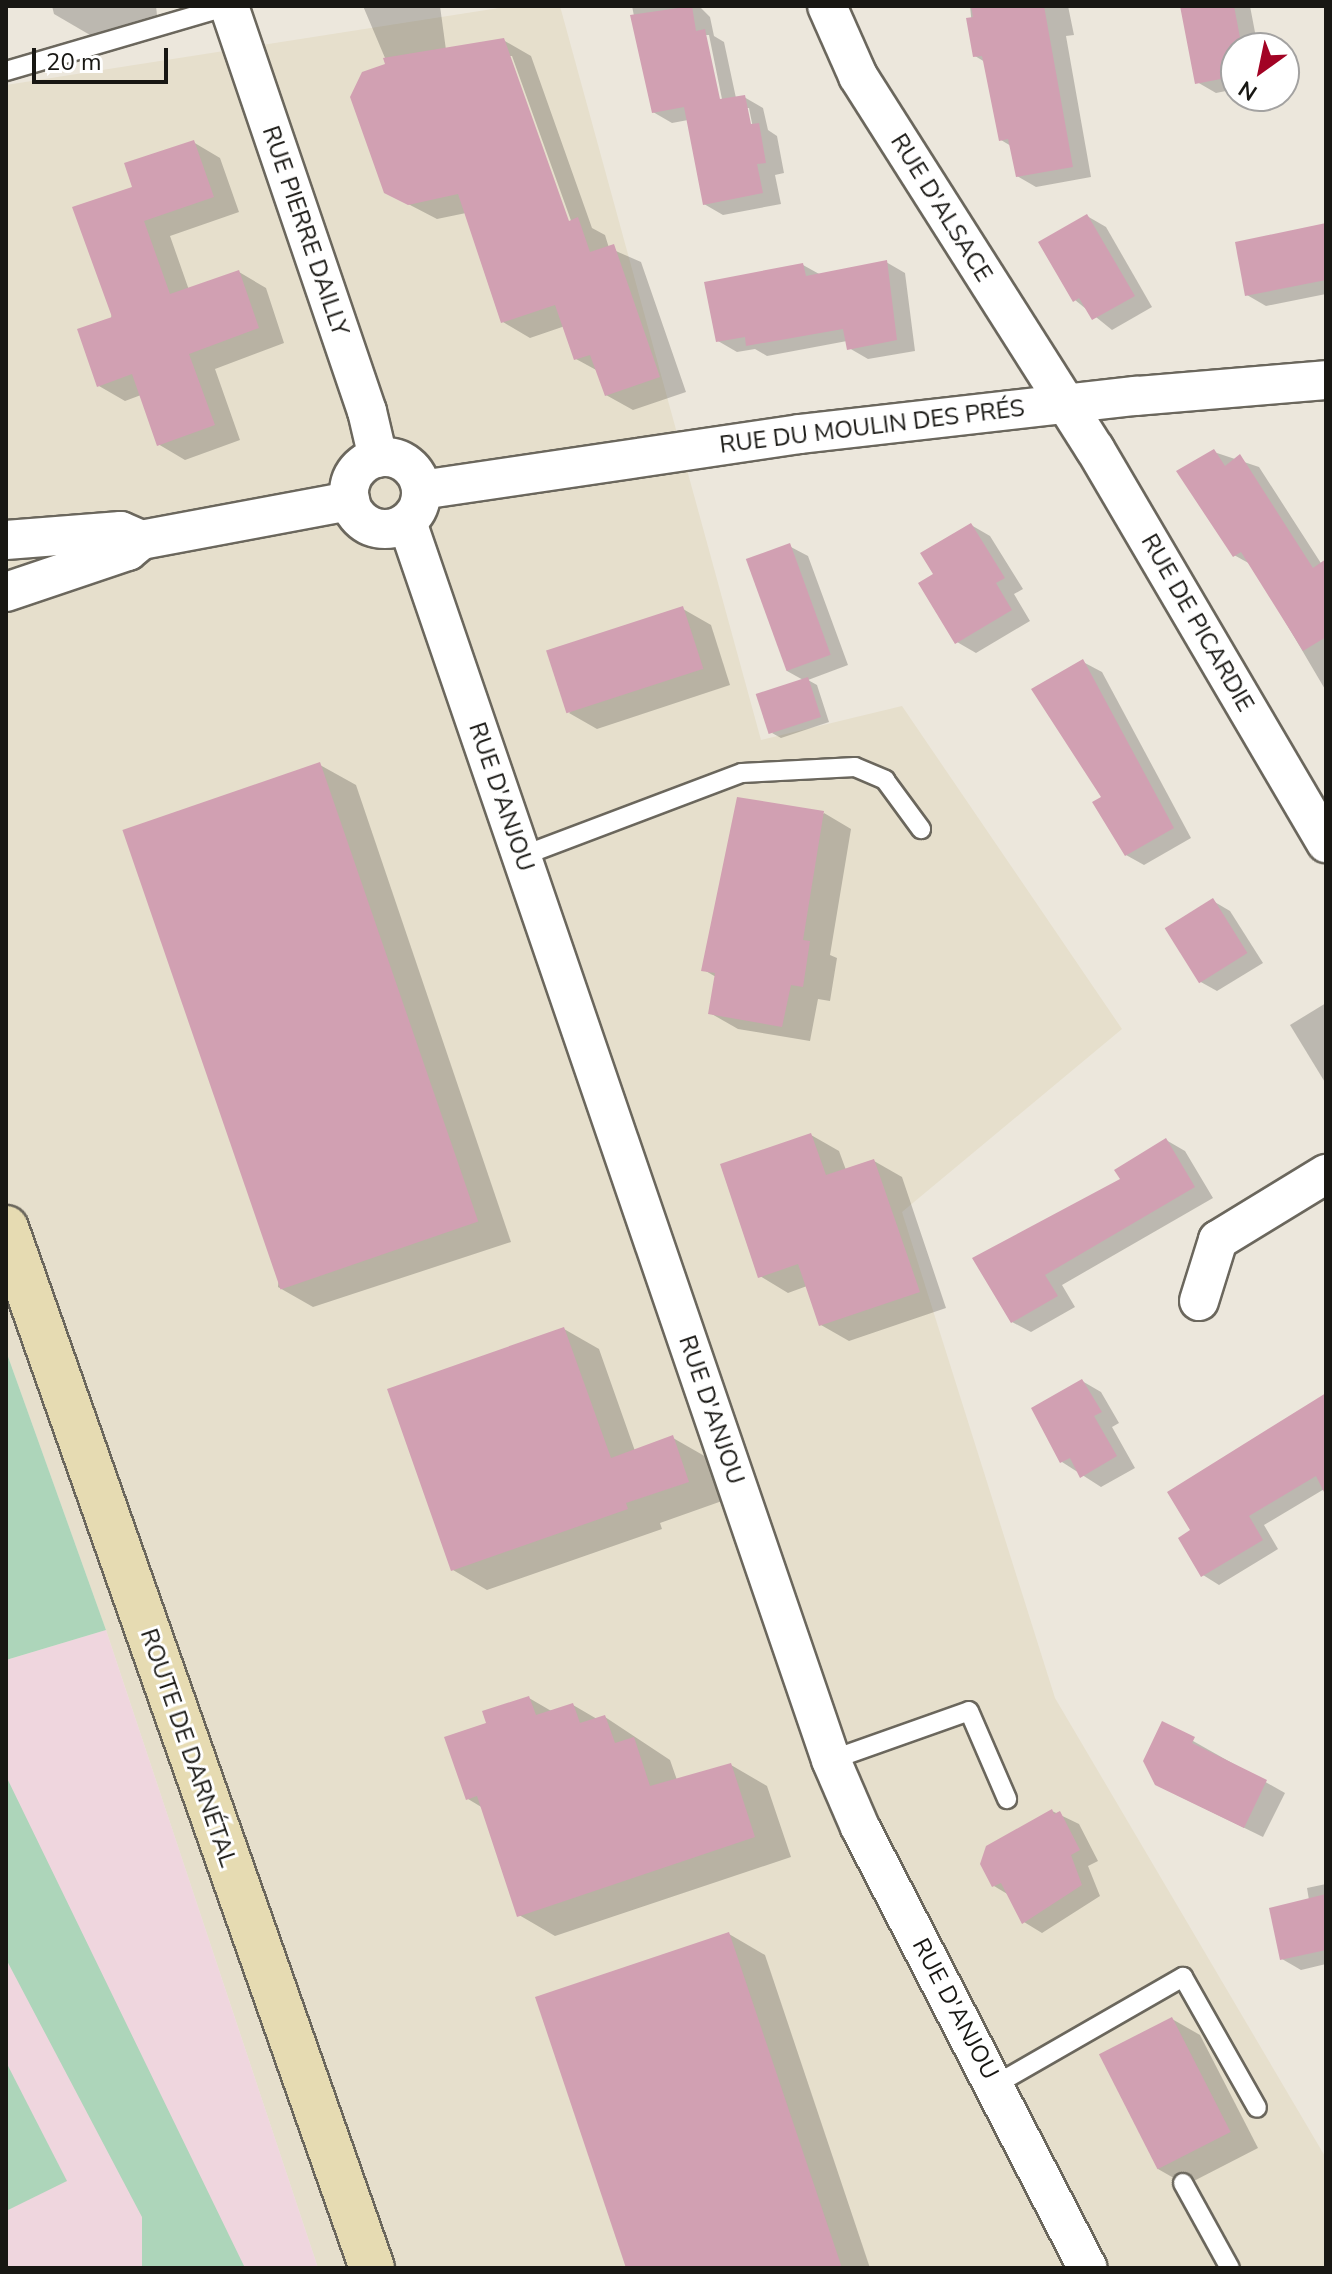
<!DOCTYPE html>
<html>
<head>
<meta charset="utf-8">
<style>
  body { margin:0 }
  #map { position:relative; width:1332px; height:2274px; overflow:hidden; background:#ece7dc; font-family:"Nunito Sans",sans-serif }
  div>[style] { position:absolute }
  .built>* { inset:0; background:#e6dfcc }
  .education>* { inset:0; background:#efd6de }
  .green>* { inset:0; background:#add5ba }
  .shadow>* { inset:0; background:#0003 }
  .building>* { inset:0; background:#d1a0b2; transform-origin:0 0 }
  .roads { filter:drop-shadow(2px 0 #6b675d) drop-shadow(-2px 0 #6b675d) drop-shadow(0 2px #6b675d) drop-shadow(0 -2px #6b675d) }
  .lane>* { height:18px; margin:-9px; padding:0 9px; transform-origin:9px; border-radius:9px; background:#fff }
  .street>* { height:38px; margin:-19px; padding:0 19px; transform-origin:19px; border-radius:19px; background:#fff }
  .street>.ring { margin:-19px; padding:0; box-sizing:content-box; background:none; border:38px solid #fff; border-radius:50% }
  .secondary>* { height:44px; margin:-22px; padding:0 22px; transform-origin:22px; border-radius:22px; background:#e6dbb2 }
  span { translate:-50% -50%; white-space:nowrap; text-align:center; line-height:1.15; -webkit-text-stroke:6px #fff; paint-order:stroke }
  .street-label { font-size:24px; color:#181713 }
  .frame { position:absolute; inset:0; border:8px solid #181713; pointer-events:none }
  .north { position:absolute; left:1220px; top:32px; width:80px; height:80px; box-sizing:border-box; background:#fff; border:2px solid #a3a2a1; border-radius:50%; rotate:213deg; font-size:22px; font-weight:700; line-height:32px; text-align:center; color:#181713 }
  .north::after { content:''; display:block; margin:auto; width:28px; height:36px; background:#a20324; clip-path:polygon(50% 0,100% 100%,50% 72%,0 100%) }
  .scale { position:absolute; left:32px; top:48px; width:136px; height:36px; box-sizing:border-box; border:4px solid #181713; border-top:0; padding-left:10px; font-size:24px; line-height:28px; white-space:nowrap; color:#181713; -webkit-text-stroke:6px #fff; paint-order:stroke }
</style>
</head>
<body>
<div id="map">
  <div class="built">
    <i style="clip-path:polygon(511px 6px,560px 6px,761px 740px,902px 706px,1122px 1029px,902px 1212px,1055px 1698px,1326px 2158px,1326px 2268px,318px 2268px,106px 1630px,6px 1351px,6px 85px)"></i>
  </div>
  <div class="education">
    <i style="clip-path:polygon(106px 1630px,318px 2268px,6px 2268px,6px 1660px)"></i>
  </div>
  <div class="green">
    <i style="clip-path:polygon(6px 1351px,106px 1630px,6px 1660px)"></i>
    <i style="clip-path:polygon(6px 1776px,245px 2268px,142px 2268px,142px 2217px,6px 1959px)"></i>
    <i style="clip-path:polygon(6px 2062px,67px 2181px,6px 2211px)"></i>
  </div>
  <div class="shadow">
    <i style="clip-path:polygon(52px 6px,156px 6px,157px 15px,90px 35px,54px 14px)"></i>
    <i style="clip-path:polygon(evenodd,363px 6px,440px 6px,446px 50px,503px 40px,531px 56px,592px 228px,605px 235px,609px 248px,641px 262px,686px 392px,633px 410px,606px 395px,598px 371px,576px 359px,565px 326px,530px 338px,503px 322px,466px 213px,437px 219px,385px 192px,388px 65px,363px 6px,508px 56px,512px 56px,574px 229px,570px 231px,508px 56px)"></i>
    <i style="clip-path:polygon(evenodd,632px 6px,699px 6px,710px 17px,714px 36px,724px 42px,736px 98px,744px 97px,763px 108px,768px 130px,777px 136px,784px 173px,775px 175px,781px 204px,723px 215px,704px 204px,688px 120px,672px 123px,653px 112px,632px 6px,705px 35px,709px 35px,724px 109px,720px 109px,705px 35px,632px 6px,745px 108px,749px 108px,754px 133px,751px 134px,745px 108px)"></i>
    <i style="clip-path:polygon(970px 6px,1068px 6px,1074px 35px,1066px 36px,1091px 177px,1036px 187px,1017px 176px,1011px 146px,1001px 140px,985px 62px,975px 56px)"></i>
    <i style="clip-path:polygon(1182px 6px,1250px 6px,1258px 48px,1236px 48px,1236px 89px,1216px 93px,1197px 82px)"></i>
    <i style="clip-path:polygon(193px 142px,220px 158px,239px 212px,170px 236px,189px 290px,239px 272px,266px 288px,284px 343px,215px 369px,240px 440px,185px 460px,158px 444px,141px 395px,125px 401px,99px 386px,134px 188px)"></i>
    <i style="clip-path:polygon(1087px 216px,1106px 227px,1152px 307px,1112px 330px,1075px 300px)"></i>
    <i style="clip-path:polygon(1326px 225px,1326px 294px,1266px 306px,1247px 295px)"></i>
    <i style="clip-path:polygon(886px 262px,905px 273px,915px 351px,868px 359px,849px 348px,847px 341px,767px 356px,755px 349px,737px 352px,718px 341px,803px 265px,821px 275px)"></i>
    <i style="clip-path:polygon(1214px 452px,1259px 467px,1326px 571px,1326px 691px,1252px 565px,1234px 555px)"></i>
    <i style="clip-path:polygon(971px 525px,990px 536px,1023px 589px,1014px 594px,1030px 621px,976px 653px,957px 642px,936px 575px)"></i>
    <i style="clip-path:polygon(789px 546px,808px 556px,848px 665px,808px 680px,817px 685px,829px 722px,781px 738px,772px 733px,805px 681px,787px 671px)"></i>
    <i style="clip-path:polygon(683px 609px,711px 625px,730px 685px,597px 729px,569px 713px)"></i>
    <i style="clip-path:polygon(1083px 662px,1102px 672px,1191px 838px,1144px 865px,1126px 855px)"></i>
    <i style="clip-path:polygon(320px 765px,356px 785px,511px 1242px,313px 1307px,278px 1287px)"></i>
    <i style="clip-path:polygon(824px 813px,851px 829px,830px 955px,837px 958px,830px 1001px,818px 999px,810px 1041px,738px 1029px,710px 1013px,716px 977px,704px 970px)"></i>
    <i style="clip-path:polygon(1213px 901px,1230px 911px,1263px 963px,1217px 991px,1199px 981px)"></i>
    <i style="clip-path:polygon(1326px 1003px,1326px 1084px,1290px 1025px)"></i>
    <i style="clip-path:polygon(811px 1135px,839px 1151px,846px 1170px,874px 1161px,902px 1177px,946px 1308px,849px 1341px,821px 1325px,807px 1286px,788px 1293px,760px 1276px)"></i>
    <i style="clip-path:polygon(1166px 1140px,1185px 1151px,1213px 1198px,1062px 1285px,1075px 1307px,1031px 1332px,1012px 1322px,975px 1259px,1123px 1180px)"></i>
    <i style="clip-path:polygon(564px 1329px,599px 1349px,635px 1451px,673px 1438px,708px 1458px,722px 1501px,660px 1523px,662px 1529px,487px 1590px,453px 1570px)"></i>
    <i style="clip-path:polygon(1082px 1381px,1101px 1392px,1119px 1423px,1112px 1427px,1135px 1468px,1101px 1487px,1062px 1462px)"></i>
    <i style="clip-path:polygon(1326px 1395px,1326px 1488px,1264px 1525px,1278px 1549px,1219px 1585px,1203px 1575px,1193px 1531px)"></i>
    <i style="clip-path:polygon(529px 1698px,553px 1712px,573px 1705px,597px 1719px,605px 1717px,670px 1760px,677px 1780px,731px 1765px,767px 1786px,791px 1857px,555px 1936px,519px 1915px,483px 1808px,468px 1799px,489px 1724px)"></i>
    <i style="clip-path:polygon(1163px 1724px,1285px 1793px,1263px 1837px,1177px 1795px)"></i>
    <i style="clip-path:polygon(1052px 1811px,1079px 1824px,1098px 1861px,1088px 1866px,1100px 1896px,1042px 1933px,1024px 1922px,1009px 1895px,994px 1886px)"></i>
    <i style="clip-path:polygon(1326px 1884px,1326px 1964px,1301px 1970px,1282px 1959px,1309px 1900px,1307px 1888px)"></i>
    <i style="clip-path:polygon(729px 1934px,765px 1955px,870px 2268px,628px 2268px)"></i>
    <i style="clip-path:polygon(1172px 2019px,1200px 2035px,1258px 2148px,1186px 2185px,1158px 2169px)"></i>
  </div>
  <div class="building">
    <i style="clip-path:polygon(692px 6px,696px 31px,705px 29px,720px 99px,745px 95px,751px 124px,759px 123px,766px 163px,757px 164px,763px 193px,703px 205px,684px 107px,652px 113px,630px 15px)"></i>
    <i style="clip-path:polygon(971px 6px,1044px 6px,1073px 167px,1016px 177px,1008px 139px,999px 141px,982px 56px,973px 57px,966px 18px,973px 17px)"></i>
    <i style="clip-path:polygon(1180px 6px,1234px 6px,1242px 48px,1236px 48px,1236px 76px,1195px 84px)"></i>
    <i style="clip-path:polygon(504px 38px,569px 221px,578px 217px,590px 252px,614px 244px,660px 377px,605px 396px,590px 355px,574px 360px,555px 305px,501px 323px,458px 194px,408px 205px,384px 193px,350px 97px,362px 72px,385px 64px,383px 58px)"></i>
    <i style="clip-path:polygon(194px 140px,214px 197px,144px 221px,170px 294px,239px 270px,259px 328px,189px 354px,215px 425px,157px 446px,132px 374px,97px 387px,77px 329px,112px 317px,72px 207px,132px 187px,124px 163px)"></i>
    <i style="clip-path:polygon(1087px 214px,1135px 296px,1092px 320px,1079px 298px,1073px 302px,1038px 242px)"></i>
    <i style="clip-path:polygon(1326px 223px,1326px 280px,1245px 296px,1235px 242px)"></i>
    <i style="clip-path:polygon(887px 260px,897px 340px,847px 350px,843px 329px,746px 346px,745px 337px,716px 342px,704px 282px,803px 263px,806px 276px)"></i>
    <i style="clip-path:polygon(1214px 449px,1225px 466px,1240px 454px,1313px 568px,1326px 559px,1326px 637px,1303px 651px,1241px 552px,1233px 557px,1176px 471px)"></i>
    <i style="clip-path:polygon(971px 523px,1005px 578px,996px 583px,1012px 610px,955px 644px,918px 583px,933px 574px,920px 553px)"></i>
    <i style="left:790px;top:543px;width:119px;height:47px;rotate:70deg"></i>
    <i style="left:683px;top:606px;width:66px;height:144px;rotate:72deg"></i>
    <i style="clip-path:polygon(1083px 659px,1174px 828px,1125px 856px,1092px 802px,1101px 797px,1031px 689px)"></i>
    <i style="left:808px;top:677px;width:42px;height:55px;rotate:72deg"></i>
    <i style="left:320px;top:762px;width:486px;height:209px;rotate:71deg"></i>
    <i style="clip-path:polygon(737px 797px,824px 811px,803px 940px,810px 941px,803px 987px,791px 985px,782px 1027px,708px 1014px,715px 973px,701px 971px)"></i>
    <i style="left:1213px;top:898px;width:65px;height:57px;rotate:58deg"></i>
    <i style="clip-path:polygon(811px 1133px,826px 1175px,874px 1159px,920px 1292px,819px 1326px,798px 1264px,758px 1278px,720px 1164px)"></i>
    <i style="clip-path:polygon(1166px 1138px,1195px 1187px,1045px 1275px,1058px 1296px,1011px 1323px,972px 1258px,1120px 1179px,1114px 1170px)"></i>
    <i style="clip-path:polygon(564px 1327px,611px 1458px,673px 1435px,689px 1482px,626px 1503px,628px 1509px,451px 1571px,387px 1389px)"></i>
    <i style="clip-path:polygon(1082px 1379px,1102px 1412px,1094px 1416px,1117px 1456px,1080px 1478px,1070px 1458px,1060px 1463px,1031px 1408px)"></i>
    <i style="clip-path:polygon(1326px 1393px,1326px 1496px,1316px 1476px,1249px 1516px,1263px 1540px,1201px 1577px,1178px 1538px,1190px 1530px,1167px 1492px)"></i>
    <i style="clip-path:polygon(529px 1696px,536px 1715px,573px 1703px,580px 1723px,605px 1715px,615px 1743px,634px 1737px,650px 1786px,731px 1763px,755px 1837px,517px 1917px,477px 1796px,466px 1800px,444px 1737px,486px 1723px,482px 1711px)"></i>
    <i style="clip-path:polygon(1162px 1721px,1195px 1737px,1192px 1743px,1267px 1780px,1244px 1828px,1155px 1785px,1143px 1761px)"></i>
    <i style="clip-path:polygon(1052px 1809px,1054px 1814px,1060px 1811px,1080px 1850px,1071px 1855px,1082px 1885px,1022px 1924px,1001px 1883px,992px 1887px,980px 1864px,986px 1846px)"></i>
    <i style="clip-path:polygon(1326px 1894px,1326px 1950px,1280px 1960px,1269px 1908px)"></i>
    <i style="clip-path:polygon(729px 1932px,842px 2268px,626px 2268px,535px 1997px)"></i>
    <i style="left:1172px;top:2017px;width:129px;height:82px;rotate:63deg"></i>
  </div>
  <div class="roads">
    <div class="lane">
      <i style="left:6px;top:71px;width:232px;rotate:-16.3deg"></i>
      <i style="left:522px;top:856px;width:235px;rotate:-20.7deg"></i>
      <i style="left:742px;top:773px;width:113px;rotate:-3deg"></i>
      <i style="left:855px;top:767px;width:33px;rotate:23deg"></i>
      <i style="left:885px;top:780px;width:61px;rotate:53.7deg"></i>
      <i style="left:831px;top:1760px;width:146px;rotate:-19.5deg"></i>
      <i style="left:969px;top:1711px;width:96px;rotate:66.6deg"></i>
      <i style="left:995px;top:2085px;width:217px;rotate:-29.9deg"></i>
      <i style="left:1183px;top:1977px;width:150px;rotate:60.5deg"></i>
      <i style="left:1183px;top:2183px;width:97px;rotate:61.1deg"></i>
    </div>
    <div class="street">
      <i style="left:229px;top:6px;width:428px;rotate:71.2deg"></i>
      <i style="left:367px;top:411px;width:48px;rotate:76.8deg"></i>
      <i style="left:827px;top:6px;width:77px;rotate:66.1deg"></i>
      <i style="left:858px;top:76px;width:442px;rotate:57.6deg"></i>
      <i style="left:1095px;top:449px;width:457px;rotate:59.6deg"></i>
      <i class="ring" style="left:349px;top:457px;width:34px;height:34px"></i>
      <i style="left:421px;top:490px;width:383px;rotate:-8.4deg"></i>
      <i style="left:800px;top:434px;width:338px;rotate:-6.5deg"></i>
      <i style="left:1136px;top:396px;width:191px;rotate:-4.8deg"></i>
      <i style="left:407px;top:522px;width:1309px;rotate:71.09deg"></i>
      <i style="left:831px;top:1760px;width:73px;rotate:66.6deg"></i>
      <i style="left:860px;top:1827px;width:496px;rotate:62.7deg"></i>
      <i style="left:6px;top:540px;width:115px;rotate:-4.5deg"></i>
      <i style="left:121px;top:531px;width:22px;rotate:24deg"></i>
      <i style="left:6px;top:592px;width:129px;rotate:-18.6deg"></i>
      <i style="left:128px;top:551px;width:17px;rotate:-40deg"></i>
      <i style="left:141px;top:540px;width:213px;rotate:-10.6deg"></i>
      <i style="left:1199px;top:1301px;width:64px;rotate:-72.7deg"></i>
      <i style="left:1218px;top:1240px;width:127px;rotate:-31.4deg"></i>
    </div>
    <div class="secondary">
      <i style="left:6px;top:1228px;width:1103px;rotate:70.61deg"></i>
    </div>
  </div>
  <div class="street-label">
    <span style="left:941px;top:208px;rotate:58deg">RUE D'ALSACE</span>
    <span style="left:305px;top:231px;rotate:71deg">RUE PIERRE DAILLY</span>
    <span style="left:872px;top:427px;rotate:-7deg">RUE DU MOULIN DES PRÉS</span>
    <span style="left:1197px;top:623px;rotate:60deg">RUE DE PICARDIE</span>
    <span style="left:501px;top:797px;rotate:71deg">RUE D'ANJOU</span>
    <span style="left:711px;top:1410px;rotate:71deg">RUE D'ANJOU</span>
    <span style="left:188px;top:1748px;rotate:71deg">ROUTE DE DARNÉTAL</span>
    <span style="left:955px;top:2009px;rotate:62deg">RUE D'ANJOU</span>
  </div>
  <div class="frame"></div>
  <div class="north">N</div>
  <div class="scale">20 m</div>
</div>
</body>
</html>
